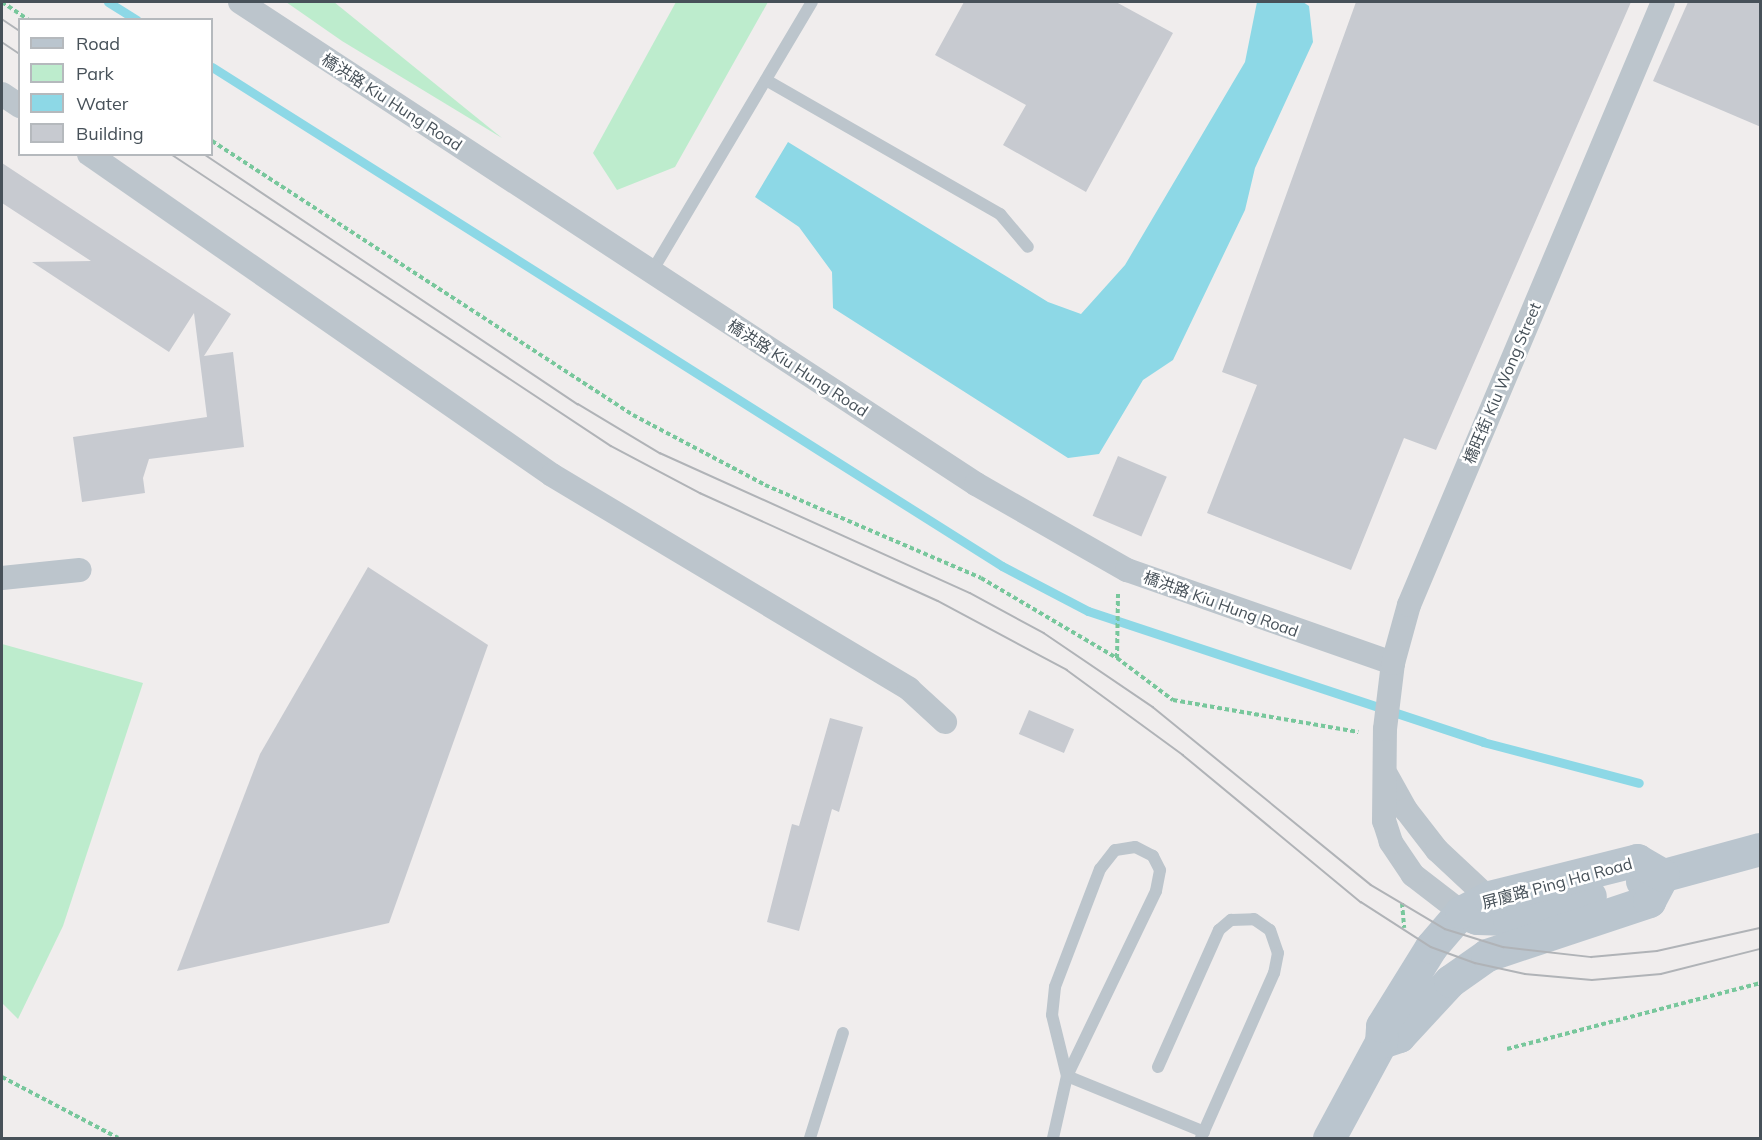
<!DOCTYPE html>
<html>
<head>
<meta charset="utf-8">
<style>
  body { margin:0 }
  #map { position:relative; width:1762px; height:1140px; overflow:hidden; background:#f0eded; font-family:Mulish,"Noto Sans TC",sans-serif }
  div>[style] { position:absolute }
  .green>* { inset:0; background:#bdeccd }
  .water>* { inset:0; background:#8dd8e6 }
  .stream>* { height:9px; margin:-4.5px; padding:0 4.5px; transform-origin:4.5px; border-radius:4.5px; background:#8dd8e6 }
  .building>* { inset:0; background:#c7cad0; transform-origin:0 0 }
  .path>* { height:4px; margin-top:-2px; transform-origin:0; background:repeating-linear-gradient(90deg,#78c79c 0 4.5px,transparent 0 7.5px) }
  .lane>* { height:12px; margin:-6px; padding:0 6px; transform-origin:6px; border-radius:6px; background:#bcc5cc }
  .street>* { height:24px; margin:-12px; padding:0 12px; transform-origin:12px; border-radius:12px; background:#bcc5cc }
  .secondary>* { height:33px; margin:-16.5px; padding:0 16.5px; transform-origin:16.5px; border-radius:16.5px; background:#bac5ce }
  .tram>* { height:1.5px; margin:-0.75px; padding:0 0.75px; transform-origin:0.75px; border-radius:0.75px; background:#b0b3b7 }
  span { translate:-50% -50%; white-space:nowrap; text-align:center; line-height:1.15; -webkit-text-stroke:5px #fff; paint-order:stroke }
  .street-label { font-size:16px; color:#475159 }
  .frame { position:absolute; inset:0; border:3px solid #475159; pointer-events:none }
  .legend { position:absolute; left:18px; top:18px; width:195px; height:138px; box-sizing:border-box; background:#fff; border:2px solid #b5b9bd; margin:0; padding:8px 10px; list-style:none; font-size:18px; color:#475159 }
  .legend li { display:flex; align-items:center; gap:12px; height:30px }
  .legend b { width:30px; border:2px solid #b5b9bd }
</style>
</head>
<body>
<div id="map">
  <div class="green">
    <i style="clip-path:polygon(286px 2px,334px 2px,502px 138px,342px 41px)"></i>
    <i style="clip-path:polygon(676px 2px,768px 2px,675px 167px,617px 190px,593px 153px)"></i>
    <i style="clip-path:polygon(2px 644px,143px 683px,63px 926px,18px 1019px,2px 1003px)"></i>
  </div>
  <div class="water">
    <i style="clip-path:polygon(1257px 2px,1303px 2px,1309px 6px,1313px 42px,1255px 168px,1245px 210px,1173px 360px,1143px 380px,1099px 454px,1068px 458px,833px 308px,832px 272px,799px 227px,755px 197px,788px 142px,1048px 302px,1081px 314px,1125px 265px,1245px 62px)"></i>
  </div>
  <div class="stream">
    <i style="left:108px;top:2px;width:34px;rotate:32deg"></i>
    <i style="left:212px;top:67px;width:934px;rotate:32.28deg"></i>
    <i style="left:1002px;top:566px;width:97px;rotate:27.6deg"></i>
    <i style="left:1088px;top:611px;width:416px;rotate:18.3deg"></i>
    <i style="left:1483px;top:742px;width:161px;rotate:14.7deg"></i>
  </div>
  <div class="building">
    <i style="clip-path:polygon(964px 2px,1116px 2px,1173px 33px,1086px 192px,1003px 145px,1026px 105px,935px 55px)"></i>
    <i style="clip-path:polygon(1356px 2px,1631px 2px,1436px 450px,1404px 438px,1351px 570px,1207px 513px,1257px 385px,1222px 372px)"></i>
    <i style="clip-path:polygon(1688px 2px,1761px 2px,1761px 127px,1653px 81px)"></i>
    <i style="clip-path:polygon(2px 163px,231px 314px,204px 356px,233px 352px,244px 447px,149px 459px,143px 478px,145px 493px,82px 502px,73px 437px,207px 417px,194px 313px,169px 352px,32px 262px,91px 261px,2px 203px)"></i>
    <i style="left:1118px;top:456px;width:53px;height:65px;rotate:23deg"></i>
    <i style="clip-path:polygon(368px 567px,488px 645px,389px 923px,177px 971px,260px 754px)"></i>
    <i style="left:1029px;top:710px;width:49px;height:26px;rotate:23deg"></i>
    <i style="clip-path:polygon(830px 718px,863px 727px,839px 812px,832px 809px,799px 931px,767px 922px,792px 824px,799px 826px)"></i>
  </div>
  <div class="path">
    <i style="left:2px;top:2px;width:32px;rotate:34deg"></i>
    <i style="left:212px;top:141px;width:502px;rotate:33.06deg"></i>
    <i style="left:633px;top:415px;width:149px;rotate:27.9deg"></i>
    <i style="left:765px;top:485px;width:235px;rotate:23.3deg"></i>
    <i style="left:981px;top:578px;width:158px;rotate:30.5deg"></i>
    <i style="left:1117px;top:658px;width:70px;rotate:36.9deg"></i>
    <i style="left:1173px;top:700px;width:188px;rotate:9.8deg"></i>
    <i style="left:1117px;top:658px;width:64px;rotate:-89.1deg"></i>
    <i style="left:1402px;top:903px;width:25px;rotate:85deg"></i>
    <i style="left:1507px;top:1049px;width:261px;rotate:-14.6deg"></i>
    <i style="left:2px;top:1077px;width:131px;rotate:27.7deg"></i>
  </div>
  <div class="lane">
    <i style="left:766px;top:80px;width:270px;rotate:29.8deg"></i>
    <i style="left:1000px;top:214px;width:43px;rotate:49.7deg"></i>
    <i style="left:651px;top:273px;width:315px;rotate:-59.3deg"></i>
    <i style="left:1158px;top:1067px;width:150px;rotate:-66deg"></i>
    <i style="left:1219px;top:930px;width:16px;rotate:-40deg"></i>
    <i style="left:1231px;top:920px;width:23px;rotate:-2deg"></i>
    <i style="left:1254px;top:919px;width:19px;rotate:35deg"></i>
    <i style="left:1270px;top:930px;width:24px;rotate:71deg"></i>
    <i style="left:1278px;top:953px;width:20px;rotate:101deg"></i>
    <i style="left:1274px;top:973px;width:180px;rotate:113.9deg"></i>
    <i style="left:1067px;top:1076px;width:148px;rotate:22.2deg"></i>
    <i style="left:810px;top:1138px;width:110px;rotate:-72.6deg"></i>
    <i style="left:1053px;top:1138px;width:64px;rotate:-77.3deg"></i>
    <i style="left:1067px;top:1076px;width:205px;rotate:-64.3deg"></i>
    <i style="left:1156px;top:891px;width:21px;rotate:-79deg"></i>
    <i style="left:1160px;top:870px;width:16px;rotate:-117deg"></i>
    <i style="left:1153px;top:856px;width:20px;rotate:-153deg"></i>
    <i style="left:1135px;top:847px;width:20px;rotate:171deg"></i>
    <i style="left:1115px;top:850px;width:24px;rotate:128deg"></i>
    <i style="left:1100px;top:869px;width:126px;rotate:110.9deg"></i>
    <i style="left:1055px;top:987px;width:28px;rotate:96deg"></i>
    <i style="left:1052px;top:1015px;width:63px;rotate:76.2deg"></i>
  </div>
  <div class="street">
    <i style="left:240px;top:2px;width:880px;rotate:33.22deg"></i>
    <i style="left:976px;top:484px;width:174px;rotate:29.7deg"></i>
    <i style="left:1127px;top:570px;width:282px;rotate:19.3deg"></i>
    <i style="left:2px;top:94px;width:22px;rotate:34deg"></i>
    <i style="left:89px;top:154px;width:563px;rotate:34.73deg"></i>
    <i style="left:552px;top:475px;width:416px;rotate:30.9deg"></i>
    <i style="left:909px;top:689px;width:49px;rotate:42.5deg"></i>
    <i style="left:2px;top:578px;width:78px;rotate:-5.9deg"></i>
    <i style="left:1387px;top:776px;width:39px;rotate:61deg"></i>
    <i style="left:1406px;top:810px;width:51px;rotate:52.2deg"></i>
    <i style="left:1437px;top:850px;width:85px;rotate:43.1deg"></i>
    <i style="left:1461px;top:912px;width:61px;rotate:-142.4deg"></i>
    <i style="left:1413px;top:875px;width:40px;rotate:-124deg"></i>
    <i style="left:1391px;top:842px;width:22px;rotate:-108deg"></i>
    <i style="left:1384px;top:821px;width:92px;rotate:-89.4deg"></i>
    <i style="left:1385px;top:729px;width:66px;rotate:-83.1deg"></i>
    <i style="left:1393px;top:663px;width:60px;rotate:-74.6deg"></i>
    <i style="left:1409px;top:605px;width:654px;rotate:-67.16deg"></i>
  </div>
  <div class="secondary">
    <i style="left:1642px;top:881px;width:122px;rotate:-15.2deg"></i>
    <i style="left:1461px;top:912px;width:17px;rotate:21deg"></i>
    <i style="left:1477px;top:918px;width:32px;rotate:2deg"></i>
    <i style="left:1509px;top:919px;width:84px;rotate:-15.9deg"></i>
    <i style="left:1381px;top:1042px;width:19px;rotate:-18deg"></i>
    <i style="left:1399px;top:1036px;width:75px;rotate:-47.2deg"></i>
    <i style="left:1450px;top:981px;width:45px;rotate:-35.1deg"></i>
    <i style="left:1487px;top:955px;width:171px;rotate:-18.4deg"></i>
    <i style="left:1649px;top:901px;width:30px;rotate:-62deg"></i>
    <i style="left:1329px;top:1138px;width:109px;rotate:-61.6deg"></i>
    <i style="left:1381px;top:1042px;width:16px;rotate:-86deg"></i>
    <i style="left:1382px;top:1026px;width:93px;rotate:-58.2deg"></i>
    <i style="left:1431px;top:947px;width:46px;rotate:-49.4deg"></i>
    <i style="left:1461px;top:912px;width:32px;rotate:-28deg"></i>
    <i style="left:1489px;top:897px;width:153px;rotate:-14deg"></i>
    <i style="left:1637px;top:860px;width:30px;rotate:30deg"></i>
  </div>
  <div class="tram">
    <i style="left:2px;top:19px;width:22px;rotate:34deg"></i>
    <i style="left:2px;top:42px;width:22px;rotate:34deg"></i>
    <i style="left:171px;top:154px;width:528px;rotate:33.57deg"></i>
    <i style="left:611px;top:446px;width:101px;rotate:27.8deg"></i>
    <i style="left:700px;top:493px;width:261px;rotate:24.4deg"></i>
    <i style="left:938px;top:601px;width:146px;rotate:28.1deg"></i>
    <i style="left:1067px;top:670px;width:144px;rotate:36.2deg"></i>
    <i style="left:1183px;top:755px;width:231px;rotate:39.6deg"></i>
    <i style="left:1361px;top:902px;width:83px;rotate:32.7deg"></i>
    <i style="left:1431px;top:947px;width:47px;rotate:20deg"></i>
    <i style="left:1475px;top:963px;width:51px;rotate:12.4deg"></i>
    <i style="left:1525px;top:974px;width:67px;rotate:5.1deg"></i>
    <i style="left:1592px;top:980px;width:69px;rotate:-5deg"></i>
    <i style="left:1661px;top:974px;width:102px;rotate:-14.2deg"></i>
    <i style="left:204px;top:154px;width:450px;rotate:33.8deg"></i>
    <i style="left:578px;top:404px;width:96px;rotate:30.9deg"></i>
    <i style="left:660px;top:453px;width:340px;rotate:24.3deg"></i>
    <i style="left:970px;top:593px;width:84px;rotate:28.4deg"></i>
    <i style="left:1044px;top:633px;width:132px;rotate:34.2deg"></i>
    <i style="left:1153px;top:707px;width:281px;rotate:39.2deg"></i>
    <i style="left:1371px;top:885px;width:86px;rotate:30.7deg"></i>
    <i style="left:1445px;top:929px;width:61px;rotate:17.2deg"></i>
    <i style="left:1503px;top:947px;width:89px;rotate:6.5deg"></i>
    <i style="left:1591px;top:957px;width:66px;rotate:-5.2deg"></i>
    <i style="left:1657px;top:951px;width:106px;rotate:-12.6deg"></i>
  </div>
  <div class="street-label">
    <span style="left:392px;top:102px;rotate:33deg">橋洪路 Kiu Hung Road</span>
    <span style="left:798px;top:368px;rotate:33deg">橋洪路 Kiu Hung Road</span>
    <span style="left:1502px;top:383px;rotate:-67deg">橋旺街 Kiu Wong Street</span>
    <span style="left:1221px;top:604px;rotate:20deg">橋洪路 Kiu Hung Road</span>
    <span style="left:1557px;top:883px;rotate:-15deg">屏廈路 Ping Ha Road</span>
  </div>
  <div class="frame"></div>
  <ul class="legend">
  <li><b style="height:8px;background:#bac5ce"></b>Road</li>
  <li><b style="height:16px;background:#bdeccd"></b>Park</li>
  <li><b style="height:16px;background:#8dd8e6"></b>Water</li>
  <li><b style="height:16px;background:#c7cad0"></b>Building</li>
  </ul>
</div>
</body>
</html>
